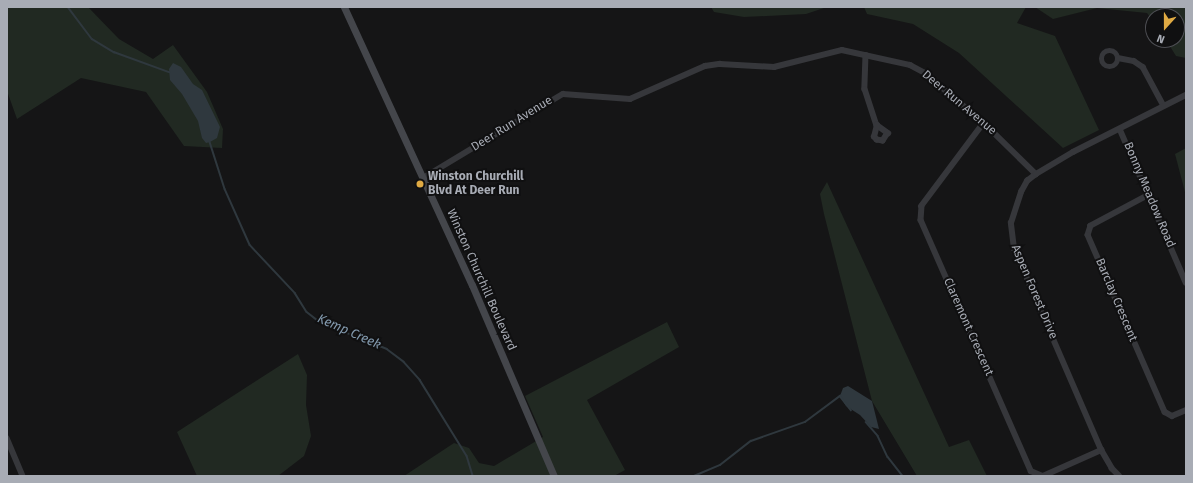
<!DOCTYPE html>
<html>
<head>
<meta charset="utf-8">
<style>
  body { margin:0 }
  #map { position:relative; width:1193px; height:483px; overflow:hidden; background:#151516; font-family:"Fira Sans",sans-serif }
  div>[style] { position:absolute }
  .green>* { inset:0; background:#212922 }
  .water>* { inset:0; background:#2f383e }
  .stream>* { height:1.5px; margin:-0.75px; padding:0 0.75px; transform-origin:0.75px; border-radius:0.75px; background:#2f383e }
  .minor>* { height:5.5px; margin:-2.75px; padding:0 2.75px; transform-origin:2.75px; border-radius:2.75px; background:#36373b }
  .minor>.ring { margin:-2.75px; padding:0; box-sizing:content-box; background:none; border:5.5px solid #36373b; border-radius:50% }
  .secondary>* { height:7px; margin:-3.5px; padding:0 3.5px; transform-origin:3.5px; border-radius:3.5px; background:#44464b }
  .dots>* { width:11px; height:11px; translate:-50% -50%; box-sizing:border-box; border:2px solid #101011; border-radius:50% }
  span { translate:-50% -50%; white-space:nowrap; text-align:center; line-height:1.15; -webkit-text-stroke:4px #101011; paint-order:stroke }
  .street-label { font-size:12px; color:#a8acb5 }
  .poi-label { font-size:12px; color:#a8acb5; font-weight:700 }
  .left { translate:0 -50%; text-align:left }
  .water-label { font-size:13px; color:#8299ad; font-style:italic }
  .frame { position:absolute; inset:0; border:8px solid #a8acb5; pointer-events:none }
  .north { position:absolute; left:1145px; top:8px; width:40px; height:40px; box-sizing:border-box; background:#101011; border:1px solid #4d4e53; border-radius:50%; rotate:201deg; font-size:11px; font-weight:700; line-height:16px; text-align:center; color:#a8acb5 }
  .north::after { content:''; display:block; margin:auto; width:14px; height:18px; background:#e0aa43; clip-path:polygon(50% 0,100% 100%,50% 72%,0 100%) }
</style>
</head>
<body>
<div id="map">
  <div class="green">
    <i style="clip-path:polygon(7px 7px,88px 7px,119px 39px,153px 59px,173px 45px,207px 92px,223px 129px,222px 148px,184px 146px,146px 92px,81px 78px,17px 119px,7px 91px)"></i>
    <i style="clip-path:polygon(711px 7px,827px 7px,806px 14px,744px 17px,714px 12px)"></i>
    <i style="clip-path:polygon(864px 7px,1026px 7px,1017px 23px,1055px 36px,1099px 130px,1063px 148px,959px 53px,913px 24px,867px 14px)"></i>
    <i style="clip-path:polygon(1035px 7px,1186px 7px,1186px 58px,1176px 56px,1166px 40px,1177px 40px,1177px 16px,1153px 16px,1153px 21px,1147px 13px,1097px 8px,1053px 19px)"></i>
    <i style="clip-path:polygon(1186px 148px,1186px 196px,1175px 154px)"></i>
    <i style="clip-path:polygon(827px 182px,949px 447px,969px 440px,987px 476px,917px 476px,872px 401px,824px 214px,820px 194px)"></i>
    <i style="clip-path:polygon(667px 322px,679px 347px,587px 400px,625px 470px,614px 476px,404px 476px,454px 443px,469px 448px,479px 463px,494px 466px,543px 437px,525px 396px)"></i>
    <i style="clip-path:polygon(298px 354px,307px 375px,306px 405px,311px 436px,304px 456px,278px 476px,197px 476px,177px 432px)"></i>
  </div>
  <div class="water">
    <i style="clip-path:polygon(173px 63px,181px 67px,193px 84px,202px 90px,220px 127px,217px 138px,210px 142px,206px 143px,202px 138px,198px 121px,182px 94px,170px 80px,169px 69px)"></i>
    <i style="clip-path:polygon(848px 386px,872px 401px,879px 429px,871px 427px,860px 415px,846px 406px,840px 396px,843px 388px)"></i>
  </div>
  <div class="stream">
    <i style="left:68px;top:7px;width:40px;rotate:53deg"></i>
    <i style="left:92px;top:39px;width:26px;rotate:31deg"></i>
    <i style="left:114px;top:52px;width:59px;rotate:20deg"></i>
    <i style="left:210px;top:142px;width:49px;rotate:72.3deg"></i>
    <i style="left:225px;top:189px;width:61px;rotate:65.9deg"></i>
    <i style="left:250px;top:245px;width:66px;rotate:46.8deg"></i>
    <i style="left:295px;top:293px;width:22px;rotate:58deg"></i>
    <i style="left:307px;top:312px;width:16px;rotate:38deg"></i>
    <i style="left:320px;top:322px;width:72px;rotate:21.9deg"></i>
    <i style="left:387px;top:349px;width:21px;rotate:37deg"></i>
    <i style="left:404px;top:362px;width:24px;rotate:48deg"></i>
    <i style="left:420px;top:380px;width:89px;rotate:58.3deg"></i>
    <i style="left:467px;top:456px;width:21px;rotate:73deg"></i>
    <i style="left:866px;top:422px;width:18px;rotate:49deg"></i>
    <i style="left:878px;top:436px;width:23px;rotate:65deg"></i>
    <i style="left:888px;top:457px;width:24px;rotate:52deg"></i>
    <i style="left:694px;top:476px;width:28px;rotate:-23deg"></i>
    <i style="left:720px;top:465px;width:39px;rotate:-38deg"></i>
    <i style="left:751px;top:441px;width:57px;rotate:-19.4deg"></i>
    <i style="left:805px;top:422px;width:44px;rotate:-36.6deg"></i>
    <i style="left:840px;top:396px;width:18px;rotate:52deg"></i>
  </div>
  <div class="minor">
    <i class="ring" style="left:1102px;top:51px;width:10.5px;height:10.5px"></i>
    <i style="left:866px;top:55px;width:34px;rotate:92deg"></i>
    <i style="left:865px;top:89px;width:38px;rotate:72deg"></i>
    <i style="left:1118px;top:58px;width:16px;rotate:11deg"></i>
    <i style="left:1134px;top:61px;width:11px;rotate:34deg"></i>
    <i style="left:1143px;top:67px;width:44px;rotate:61.7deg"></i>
    <i style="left:984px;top:123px;width:104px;rotate:126.8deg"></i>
    <i style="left:922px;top:206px;width:14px;rotate:94deg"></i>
    <i style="left:921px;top:220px;width:274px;rotate:66.3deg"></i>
    <i style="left:1031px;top:471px;width:13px;rotate:23deg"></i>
    <i style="left:1043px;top:476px;width:64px;rotate:-24.1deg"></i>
    <i style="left:877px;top:125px;width:14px;rotate:36deg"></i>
    <i style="left:888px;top:133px;width:9px;rotate:122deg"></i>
    <i style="left:883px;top:141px;width:6px;rotate:-171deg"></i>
    <i style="left:877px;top:140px;width:4px;rotate:-135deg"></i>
    <i style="left:874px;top:137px;width:12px;rotate:-76deg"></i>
    <i style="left:1120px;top:129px;width:167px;rotate:66.7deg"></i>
    <i style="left:423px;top:178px;width:163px;rotate:-31deg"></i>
    <i style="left:563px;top:94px;width:67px;rotate:4.3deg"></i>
    <i style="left:630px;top:99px;width:82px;rotate:-23.7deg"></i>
    <i style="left:705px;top:66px;width:15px;rotate:-8deg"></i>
    <i style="left:720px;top:64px;width:54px;rotate:3.2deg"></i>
    <i style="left:774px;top:67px;width:70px;rotate:-14deg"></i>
    <i style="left:842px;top:50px;width:70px;rotate:12.4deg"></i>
    <i style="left:910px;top:65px;width:17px;rotate:28deg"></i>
    <i style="left:925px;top:73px;width:77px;rotate:40.3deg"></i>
    <i style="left:984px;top:123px;width:73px;rotate:44.4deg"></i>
    <i style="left:1149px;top:195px;width:66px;rotate:151.9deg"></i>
    <i style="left:1091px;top:226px;width:9px;rotate:108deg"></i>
    <i style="left:1088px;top:235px;width:193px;rotate:66.5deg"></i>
    <i style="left:1165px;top:412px;width:8px;rotate:30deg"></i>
    <i style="left:1172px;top:416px;width:15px;rotate:-23deg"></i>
    <i style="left:7px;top:438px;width:41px;rotate:67.2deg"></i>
    <i style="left:1119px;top:476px;width:10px;rotate:-135deg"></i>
    <i style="left:1112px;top:469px;width:22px;rotate:-120deg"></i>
    <i style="left:1101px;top:450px;width:219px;rotate:-113.4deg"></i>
    <i style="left:1014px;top:249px;width:26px;rotate:-97deg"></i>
    <i style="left:1011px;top:223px;width:33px;rotate:-72deg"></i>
    <i style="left:1021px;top:192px;width:13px;rotate:-61deg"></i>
    <i style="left:1027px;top:181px;width:11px;rotate:-38deg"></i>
    <i style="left:1036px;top:174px;width:43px;rotate:-30.7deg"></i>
    <i style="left:1073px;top:152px;width:127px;rotate:-26.8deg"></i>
  </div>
  <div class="secondary">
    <i style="left:344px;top:7px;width:306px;rotate:65.3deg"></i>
    <i style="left:472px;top:285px;width:208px;rotate:66.8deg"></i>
  </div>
  <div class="dots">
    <i style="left:420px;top:184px;background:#e0aa43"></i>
  </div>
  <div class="street-label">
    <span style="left:959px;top:103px;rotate:40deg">Deer Run Avenue</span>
    <span style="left:512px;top:124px;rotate:-32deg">Deer Run Avenue</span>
    <span style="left:1149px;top:195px;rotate:67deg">Bonny Meadow Road</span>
    <span style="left:481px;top:280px;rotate:66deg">Winston Churchill Boulevard</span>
    <span style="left:1034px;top:292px;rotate:67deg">Aspen Forest Drive</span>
    <span style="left:1116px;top:300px;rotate:67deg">Barclay Crescent</span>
    <span style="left:968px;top:327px;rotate:66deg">Claremont Crescent</span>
  </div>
  <div class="poi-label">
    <span class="left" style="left:428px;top:184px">Winston Churchill<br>Blvd At Deer Run</span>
  </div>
  <div class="water-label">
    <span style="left:349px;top:332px;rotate:24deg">Kemp Creek</span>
  </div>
  <div class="frame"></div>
  <div class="north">N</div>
</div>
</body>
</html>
